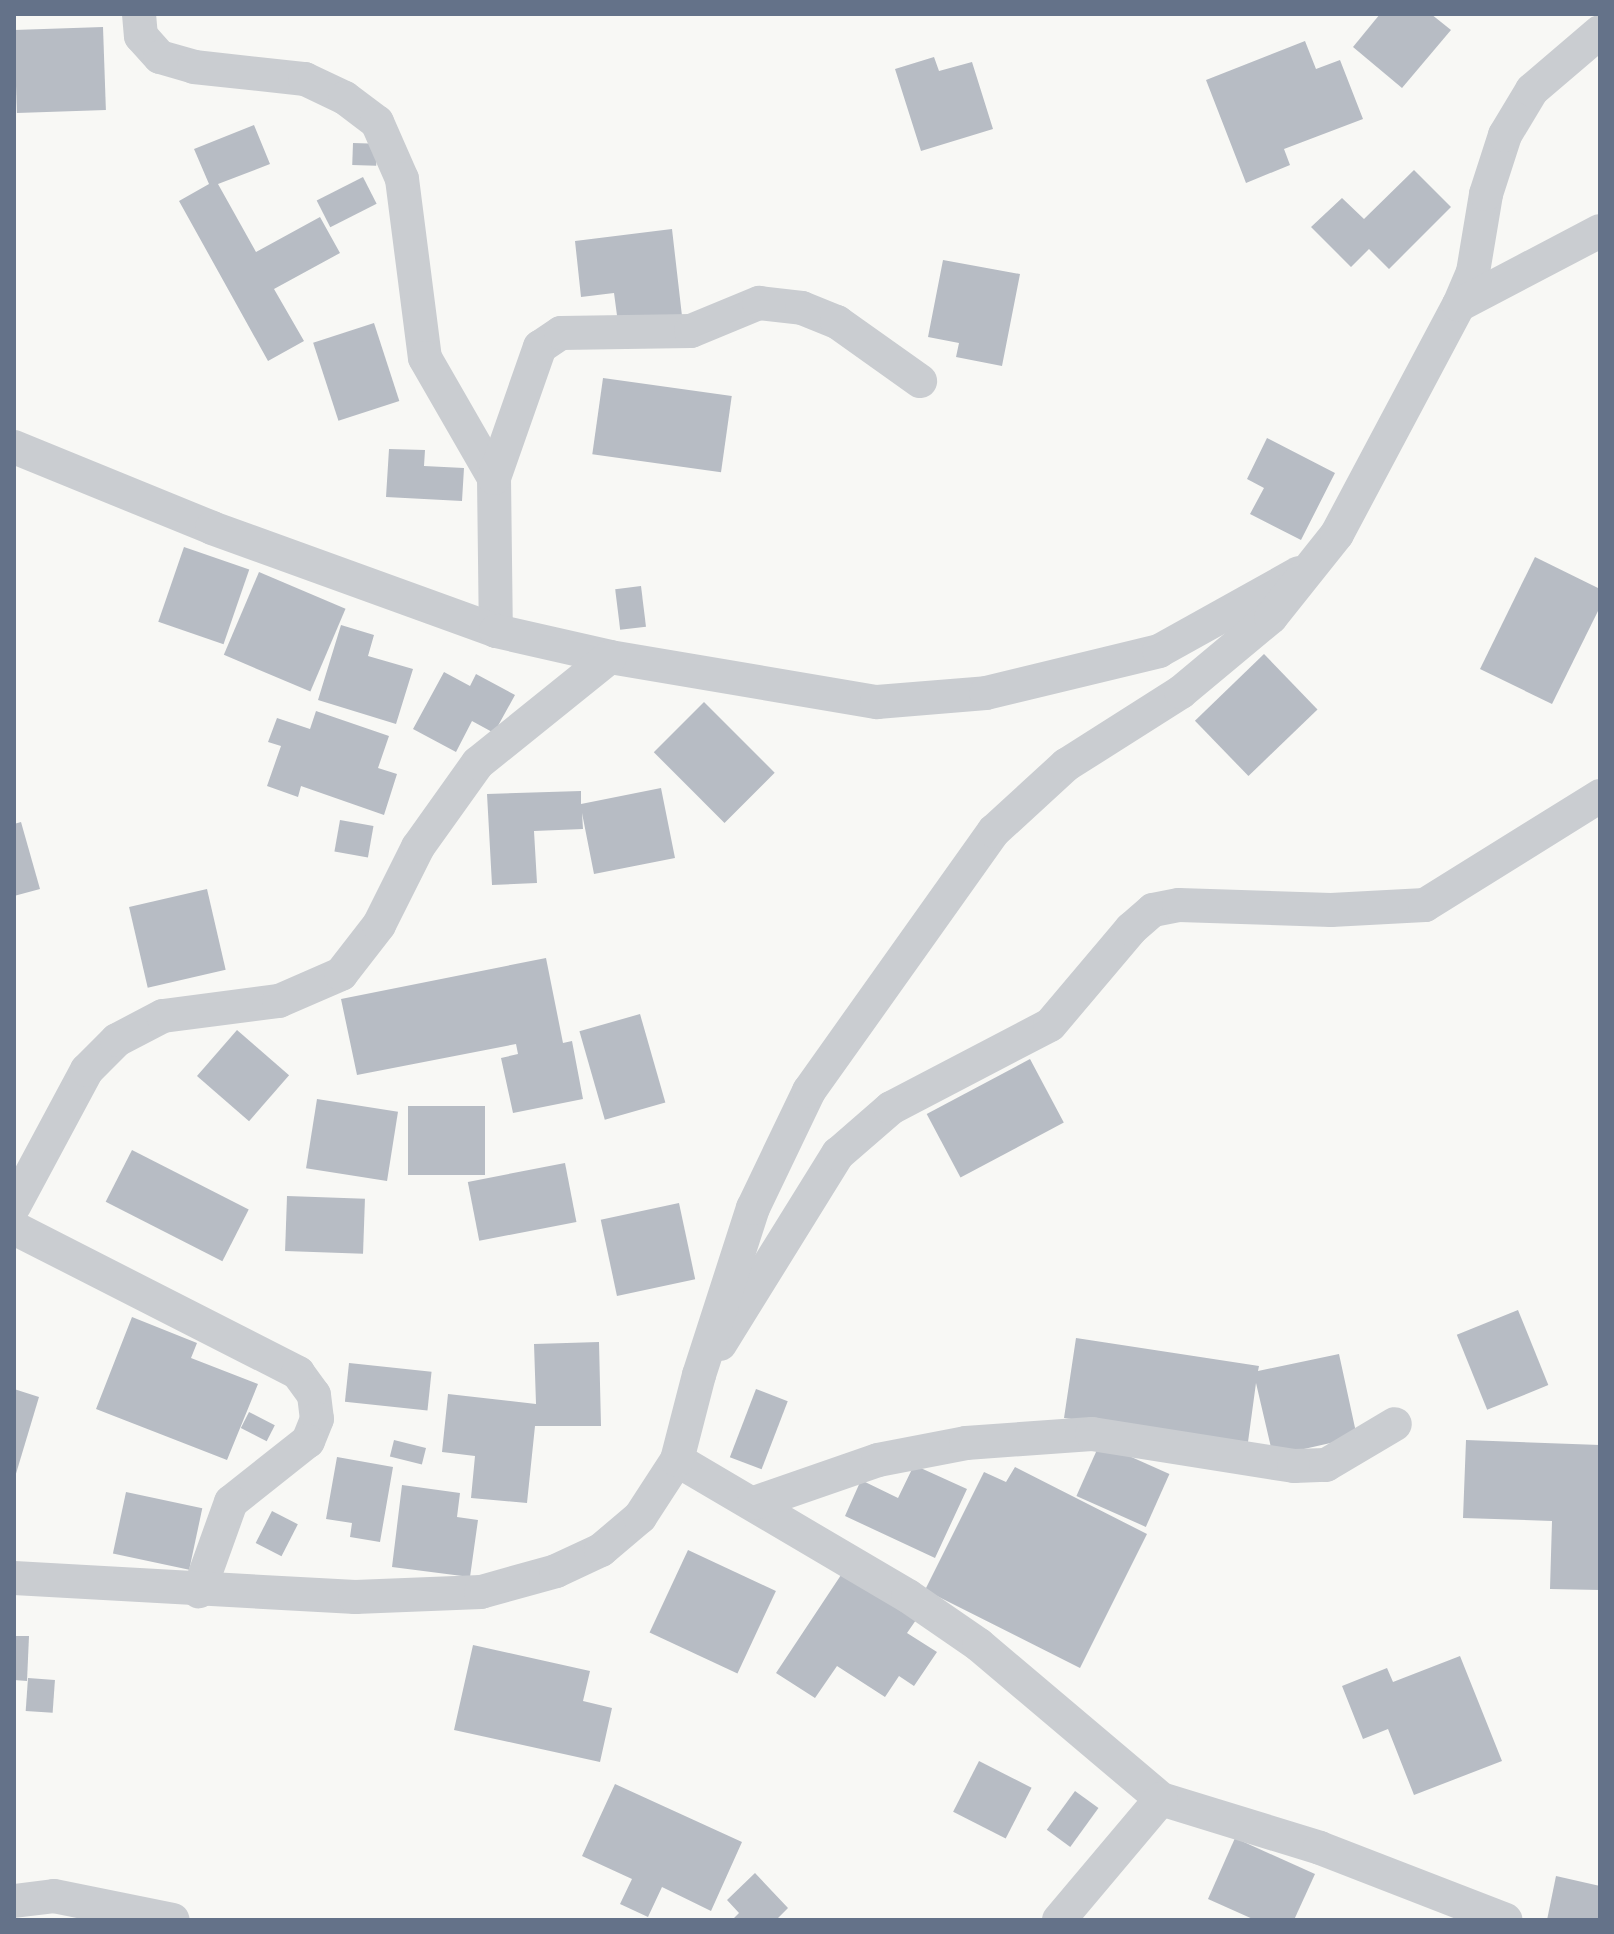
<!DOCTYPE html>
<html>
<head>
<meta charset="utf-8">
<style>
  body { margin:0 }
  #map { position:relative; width:1614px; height:1934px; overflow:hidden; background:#f8f8f5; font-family:"Titillium Web",sans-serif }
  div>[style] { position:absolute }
  .building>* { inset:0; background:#b7bcc4; transform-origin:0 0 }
  .street>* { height:34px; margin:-17px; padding:0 17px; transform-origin:17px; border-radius:17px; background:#cacdd1 }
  span { translate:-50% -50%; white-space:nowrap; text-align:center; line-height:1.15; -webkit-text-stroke:8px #fff; paint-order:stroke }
  .frame { position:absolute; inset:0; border:16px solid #647289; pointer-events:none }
</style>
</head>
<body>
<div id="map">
  <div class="building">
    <i style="clip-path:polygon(1380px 14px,1431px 14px,1451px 30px,1402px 88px,1353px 47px)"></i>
    <i style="left:103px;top:27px;width:83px;height:89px;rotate:88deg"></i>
    <i style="clip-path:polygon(1305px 41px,1316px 69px,1340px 60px,1363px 119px,1284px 149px,1290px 165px,1246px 183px,1206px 80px)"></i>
    <i style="clip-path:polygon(934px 57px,939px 71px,972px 62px,993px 129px,921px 151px,895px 69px)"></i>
    <i style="clip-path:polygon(254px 125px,270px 164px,218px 184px,256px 252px,320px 217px,340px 253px,274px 289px,304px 341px,268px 361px,179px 201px,209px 184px,194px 149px)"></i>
    <i style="left:353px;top:143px;width:24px;height:22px;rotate:2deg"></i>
    <i style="clip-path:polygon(1414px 170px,1451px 207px,1389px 269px,1369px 249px,1351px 267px,1311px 227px,1342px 198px,1364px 219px)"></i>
    <i style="left:363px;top:177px;width:30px;height:52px;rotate:63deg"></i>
    <i style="clip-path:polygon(672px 229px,682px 316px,618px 323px,614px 293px,581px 297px,575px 241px)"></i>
    <i style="clip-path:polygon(943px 260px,1020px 274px,1002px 366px,956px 357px,959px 343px,928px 337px)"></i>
    <i style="left:374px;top:323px;width:82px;height:64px;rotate:72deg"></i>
    <i style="left:603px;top:378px;width:130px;height:77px;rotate:8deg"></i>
    <i style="clip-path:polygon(1267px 438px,1335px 473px,1301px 540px,1250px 514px,1264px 488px,1247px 479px)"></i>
    <i style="clip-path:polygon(389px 449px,425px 450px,424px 466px,464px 468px,462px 501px,386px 497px)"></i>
    <i style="left:184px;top:547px;width:69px;height:79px;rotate:19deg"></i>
    <i style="clip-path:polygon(1535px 557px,1600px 589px,1600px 607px,1552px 704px,1480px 669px)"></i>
    <i style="left:259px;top:572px;width:94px;height:90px;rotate:23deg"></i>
    <i style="left:641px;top:586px;width:41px;height:26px;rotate:83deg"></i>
    <i style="clip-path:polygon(341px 625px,374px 635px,368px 656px,413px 669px,396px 724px,318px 700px)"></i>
    <i style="left:1264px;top:654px;width:77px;height:96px;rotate:46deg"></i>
    <i style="clip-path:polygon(444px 672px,470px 686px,476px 674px,515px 695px,494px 733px,472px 721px,456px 752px,413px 729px)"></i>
    <i style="left:704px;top:702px;width:100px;height:71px;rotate:45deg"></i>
    <i style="clip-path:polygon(316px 711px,389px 736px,378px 768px,397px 774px,384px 815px,301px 786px,298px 797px,267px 786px,281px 746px,268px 742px,277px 718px,310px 729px)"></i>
    <i style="clip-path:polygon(661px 788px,675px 858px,594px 874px,582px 813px,583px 829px,534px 831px,537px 883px,492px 885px,487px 794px,581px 791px,581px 804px)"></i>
    <i style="left:340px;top:820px;width:34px;height:32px;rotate:10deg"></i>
    <i style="clip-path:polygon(21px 822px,40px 889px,14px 896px,14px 824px)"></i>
    <i style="left:207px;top:889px;width:83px;height:80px;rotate:77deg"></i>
    <i style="clip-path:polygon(546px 958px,563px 1043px,572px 1041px,583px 1099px,513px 1113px,501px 1058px,518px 1054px,516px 1044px,357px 1075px,341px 999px)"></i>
    <i style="left:640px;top:1014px;width:92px;height:63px;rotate:74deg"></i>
    <i style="left:237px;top:1030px;width:69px;height:61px;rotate:41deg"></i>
    <i style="left:1030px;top:1059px;width:72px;height:117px;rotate:62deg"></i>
    <i style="left:317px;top:1099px;width:82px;height:70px;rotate:9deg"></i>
    <i style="left:408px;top:1106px;width:77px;height:69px"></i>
    <i style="left:132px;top:1150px;width:131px;height:58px;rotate:27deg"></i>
    <i style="left:565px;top:1163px;width:60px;height:99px;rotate:79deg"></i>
    <i style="left:287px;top:1196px;width:78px;height:55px;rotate:2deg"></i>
    <i style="left:679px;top:1203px;width:78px;height:80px;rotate:78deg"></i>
    <i style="left:1518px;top:1310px;width:81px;height:66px;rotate:68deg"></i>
    <i style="clip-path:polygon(132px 1317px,197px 1343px,191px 1358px,258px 1384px,227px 1460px,96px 1409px)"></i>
    <i style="clip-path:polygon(1076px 1338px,1259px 1366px,1258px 1371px,1339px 1354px,1357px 1437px,1273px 1456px,1256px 1383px,1248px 1442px,1064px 1418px)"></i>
    <i style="clip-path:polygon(599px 1342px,601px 1426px,535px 1426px,527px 1503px,471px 1498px,475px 1456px,442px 1452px,448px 1394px,536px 1404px,534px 1344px)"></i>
    <i style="left:349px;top:1363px;width:83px;height:39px;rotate:6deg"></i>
    <i style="clip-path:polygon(14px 1389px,39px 1397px,15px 1477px,14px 1477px)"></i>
    <i style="left:756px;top:1389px;width:34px;height:73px;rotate:21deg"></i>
    <i style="left:249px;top:1412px;width:29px;height:18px;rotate:27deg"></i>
    <i style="left:394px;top:1440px;width:33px;height:17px;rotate:14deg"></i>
    <i style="clip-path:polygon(1466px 1440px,1600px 1445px,1600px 1590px,1550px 1589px,1552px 1521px,1463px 1518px)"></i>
    <i style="left:1100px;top:1443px;width:76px;height:58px;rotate:24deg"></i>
    <i style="clip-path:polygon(337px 1457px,393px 1467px,380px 1542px,350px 1537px,352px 1523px,326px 1519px)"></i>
    <i style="clip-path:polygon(914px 1465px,967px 1489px,935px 1558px,845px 1516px,861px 1480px,898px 1498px)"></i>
    <i style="clip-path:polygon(1015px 1467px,1147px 1534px,1080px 1668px,925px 1590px,984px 1472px,1006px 1482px)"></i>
    <i style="clip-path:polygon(402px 1485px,460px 1493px,457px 1517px,478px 1520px,470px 1577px,392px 1567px)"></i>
    <i style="left:126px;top:1492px;width:78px;height:63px;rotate:12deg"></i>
    <i style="left:272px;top:1511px;width:29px;height:36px;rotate:27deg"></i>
    <i style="left:688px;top:1550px;width:97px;height:91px;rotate:25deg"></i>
    <i style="clip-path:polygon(843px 1572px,916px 1620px,907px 1633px,937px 1652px,914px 1686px,899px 1676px,885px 1697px,837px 1666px,815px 1698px,776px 1673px)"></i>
    <i style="clip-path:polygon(14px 1636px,29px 1636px,27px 1681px,14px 1680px)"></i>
    <i style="clip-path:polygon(473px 1645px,590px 1671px,583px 1701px,612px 1708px,600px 1762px,454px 1730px)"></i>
    <i style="clip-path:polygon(1460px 1656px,1502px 1761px,1414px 1795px,1388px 1729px,1363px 1739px,1342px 1686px,1387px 1668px,1393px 1682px)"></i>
    <i style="left:28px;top:1678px;width:27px;height:33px;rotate:4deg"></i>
    <i style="left:979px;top:1761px;width:59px;height:57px;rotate:27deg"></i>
    <i style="clip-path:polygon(615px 1784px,742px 1842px,711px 1911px,662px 1887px,648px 1917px,620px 1904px,632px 1879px,582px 1856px)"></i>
    <i style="left:1075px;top:1791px;width:29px;height:48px;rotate:36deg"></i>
    <i style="clip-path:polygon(1235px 1838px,1315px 1874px,1294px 1920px,1255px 1920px,1208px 1899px)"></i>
    <i style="clip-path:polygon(755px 1873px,788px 1908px,776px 1920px,732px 1920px,739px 1913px,727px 1900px)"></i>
    <i style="clip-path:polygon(1556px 1876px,1600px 1886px,1600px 1920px,1547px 1920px)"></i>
  </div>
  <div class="street">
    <i style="left:139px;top:14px;width:22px;rotate:85deg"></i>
    <i style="left:141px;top:36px;width:28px;rotate:48deg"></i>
    <i style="left:160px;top:57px;width:35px;rotate:16deg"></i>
    <i style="left:194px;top:67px;width:112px;rotate:6.2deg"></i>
    <i style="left:305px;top:79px;width:44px;rotate:25.4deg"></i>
    <i style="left:345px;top:98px;width:40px;rotate:37deg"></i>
    <i style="left:377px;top:122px;width:62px;rotate:66.3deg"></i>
    <i style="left:402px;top:179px;width:180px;rotate:82.7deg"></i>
    <i style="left:425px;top:358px;width:138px;rotate:60.1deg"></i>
    <i style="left:494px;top:478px;width:153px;rotate:89.3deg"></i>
    <i style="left:1459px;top:305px;width:36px;rotate:-67deg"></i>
    <i style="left:1473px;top:272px;width:79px;rotate:-80.5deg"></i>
    <i style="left:1486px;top:194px;width:62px;rotate:-72.1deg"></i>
    <i style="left:1505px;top:135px;width:52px;rotate:-59deg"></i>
    <i style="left:1532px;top:90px;width:89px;rotate:-40.5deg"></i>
    <i style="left:14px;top:447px;width:214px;rotate:22.2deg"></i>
    <i style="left:212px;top:528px;width:302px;rotate:19.9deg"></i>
    <i style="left:496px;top:631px;width:117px;rotate:12.8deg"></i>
    <i style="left:610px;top:657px;width:271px;rotate:9.6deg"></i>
    <i style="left:877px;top:702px;width:109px;rotate:-4.7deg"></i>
    <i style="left:986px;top:693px;width:178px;rotate:-13.6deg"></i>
    <i style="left:1159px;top:651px;width:160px;rotate:-29.1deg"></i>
    <i style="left:494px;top:478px;width:139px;rotate:-70.7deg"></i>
    <i style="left:540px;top:347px;width:25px;rotate:-34deg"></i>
    <i style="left:561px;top:333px;width:130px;rotate:-0.9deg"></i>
    <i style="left:691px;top:331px;width:74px;rotate:-22.4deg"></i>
    <i style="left:759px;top:303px;width:43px;rotate:6.6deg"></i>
    <i style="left:802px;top:308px;width:38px;rotate:22deg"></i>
    <i style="left:837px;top:322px;width:102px;rotate:35.4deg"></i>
    <i style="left:14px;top:1206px;width:154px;rotate:-61.8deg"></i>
    <i style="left:87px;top:1070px;width:42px;rotate:-45deg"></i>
    <i style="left:117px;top:1040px;width:52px;rotate:-27.6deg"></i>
    <i style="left:163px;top:1016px;width:117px;rotate:-7.4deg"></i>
    <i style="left:279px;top:1001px;width:68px;rotate:-23.5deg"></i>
    <i style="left:341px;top:974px;width:62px;rotate:-52.2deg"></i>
    <i style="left:379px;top:925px;width:87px;rotate:-63.4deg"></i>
    <i style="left:418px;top:847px;width:103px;rotate:-54.5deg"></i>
    <i style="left:478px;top:763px;width:169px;rotate:-38.8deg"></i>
    <i style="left:14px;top:1228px;width:319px;rotate:27deg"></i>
    <i style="left:298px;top:1373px;width:27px;rotate:54deg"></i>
    <i style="left:314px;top:1395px;width:24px;rotate:83deg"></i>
    <i style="left:317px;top:1419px;width:24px;rotate:112deg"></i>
    <i style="left:308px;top:1441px;width:98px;rotate:141.6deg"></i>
    <i style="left:231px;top:1502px;width:95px;rotate:109.8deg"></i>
    <i style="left:720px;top:1344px;width:224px;rotate:-58.2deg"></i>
    <i style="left:838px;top:1154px;width:70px;rotate:-41deg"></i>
    <i style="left:891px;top:1108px;width:179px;rotate:-27.6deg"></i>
    <i style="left:1050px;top:1025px;width:126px;rotate:-49.8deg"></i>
    <i style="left:1131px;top:929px;width:29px;rotate:-41deg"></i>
    <i style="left:1153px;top:910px;width:26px;rotate:-11deg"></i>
    <i style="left:1179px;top:905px;width:152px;rotate:1.9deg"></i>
    <i style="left:1331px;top:910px;width:94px;rotate:-3deg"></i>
    <i style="left:1425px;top:905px;width:206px;rotate:-31.9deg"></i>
    <i style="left:677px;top:1460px;width:268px;rotate:30.5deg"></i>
    <i style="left:908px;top:1596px;width:86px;rotate:34.6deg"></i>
    <i style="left:979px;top:1645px;width:238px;rotate:40.2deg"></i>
    <i style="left:1161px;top:1799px;width:166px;rotate:17.1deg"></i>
    <i style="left:1320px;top:1848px;width:199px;rotate:21.2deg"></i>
    <i style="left:754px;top:1503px;width:131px;rotate:-19.1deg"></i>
    <i style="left:878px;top:1460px;width:90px;rotate:-10.9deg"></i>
    <i style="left:966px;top:1443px;width:126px;rotate:-4.1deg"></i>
    <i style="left:1092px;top:1434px;width:205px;rotate:9deg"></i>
    <i style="left:1294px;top:1466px;width:32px;rotate:-2deg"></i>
    <i style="left:1326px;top:1465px;width:80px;rotate:-30.7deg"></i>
    <i style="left:14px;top:1578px;width:342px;rotate:3.2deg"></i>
    <i style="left:355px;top:1597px;width:126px;rotate:-2.3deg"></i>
    <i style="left:481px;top:1592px;width:78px;rotate:-15.6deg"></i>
    <i style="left:556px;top:1571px;width:50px;rotate:-25deg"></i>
    <i style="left:601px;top:1550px;width:51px;rotate:-40.2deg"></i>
    <i style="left:640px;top:1517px;width:68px;rotate:-57deg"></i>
    <i style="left:677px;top:1460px;width:88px;rotate:-75.5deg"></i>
    <i style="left:699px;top:1375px;width:176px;rotate:-72.1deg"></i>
    <i style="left:753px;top:1208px;width:130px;rotate:-64.4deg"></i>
    <i style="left:809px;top:1091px;width:319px;rotate:-54.6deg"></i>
    <i style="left:994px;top:831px;width:98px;rotate:-42.5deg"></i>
    <i style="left:1066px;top:765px;width:136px;rotate:-32.4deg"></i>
    <i style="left:1181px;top:692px;width:117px;rotate:-39.8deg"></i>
    <i style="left:1271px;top:617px;width:106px;rotate:-51.5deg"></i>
    <i style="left:1337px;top:534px;width:259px;rotate:-62deg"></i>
    <i style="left:1459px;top:305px;width:159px;rotate:-27.7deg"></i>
    <i style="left:14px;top:1901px;width:40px;rotate:-7.1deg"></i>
    <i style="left:54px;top:1896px;width:121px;rotate:11.4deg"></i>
    <i style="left:1059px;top:1920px;width:158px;rotate:-49.9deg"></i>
  </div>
  <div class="frame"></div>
</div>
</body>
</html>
